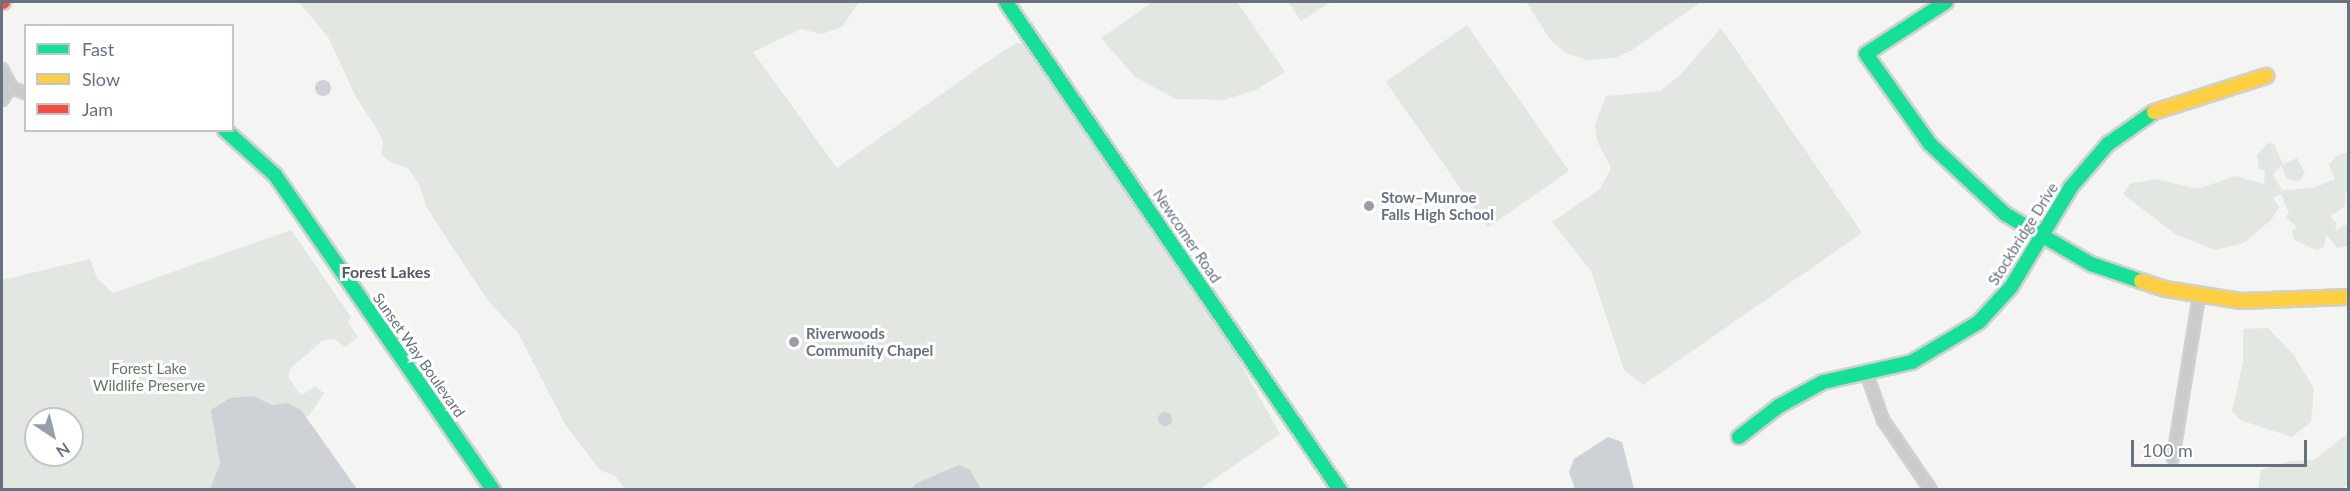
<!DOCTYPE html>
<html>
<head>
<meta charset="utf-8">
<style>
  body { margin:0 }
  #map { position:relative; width:2350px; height:491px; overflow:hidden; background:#f4f4f3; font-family:Lato,sans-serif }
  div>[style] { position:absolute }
  .green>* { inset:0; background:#e3e7e1; transform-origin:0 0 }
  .water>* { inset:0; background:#ced2d6 }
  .round { border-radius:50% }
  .roads { filter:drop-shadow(2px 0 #d0d0d1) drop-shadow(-2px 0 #d0d0d1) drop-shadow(0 2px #d0d0d1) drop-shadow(0 -2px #d0d0d1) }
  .street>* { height:10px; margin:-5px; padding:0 5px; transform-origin:5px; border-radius:5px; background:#cacbcc }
  .fast>* { height:14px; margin:-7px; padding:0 7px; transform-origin:7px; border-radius:7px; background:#16e098 }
  .slow>* { height:14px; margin:-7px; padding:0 7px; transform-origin:7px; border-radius:7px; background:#ffcf43 }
  .jam>* { height:14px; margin:-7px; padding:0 7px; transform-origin:7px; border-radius:7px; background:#f24e42 }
  .dots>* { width:16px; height:16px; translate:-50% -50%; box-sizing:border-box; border:3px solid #fff; border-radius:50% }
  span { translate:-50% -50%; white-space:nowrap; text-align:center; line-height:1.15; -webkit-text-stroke:6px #fff; paint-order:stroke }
  .poi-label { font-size:15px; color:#677180; font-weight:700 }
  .left { translate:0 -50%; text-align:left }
  .street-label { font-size:15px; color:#677180 }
  .park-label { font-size:15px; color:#667865 }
  .neighbourhood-label { font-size:16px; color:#545b66; font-weight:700 }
  .frame { position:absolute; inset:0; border:3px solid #677180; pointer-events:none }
  .legend { position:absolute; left:24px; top:24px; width:210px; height:108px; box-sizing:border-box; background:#fff; border:2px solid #c2c6cc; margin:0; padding:8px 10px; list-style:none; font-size:18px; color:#677180 }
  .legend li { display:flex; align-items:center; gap:12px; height:30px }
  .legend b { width:30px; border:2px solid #c2c6cc }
  .north { position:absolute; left:24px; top:407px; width:60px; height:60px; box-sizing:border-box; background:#fff; border:2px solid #c2c6cc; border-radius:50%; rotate:145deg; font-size:16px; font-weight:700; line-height:24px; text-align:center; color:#677180 }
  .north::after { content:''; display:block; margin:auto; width:21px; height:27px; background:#989fa8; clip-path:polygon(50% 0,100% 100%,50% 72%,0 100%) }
  .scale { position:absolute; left:2131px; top:440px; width:176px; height:27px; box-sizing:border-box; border:3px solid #677180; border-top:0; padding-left:8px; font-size:18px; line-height:21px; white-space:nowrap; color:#677180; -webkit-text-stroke:4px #fff; paint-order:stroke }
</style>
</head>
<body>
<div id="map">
  <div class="green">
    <i style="clip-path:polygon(299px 2px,859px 2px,842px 27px,821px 34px,801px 29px,753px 52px,837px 168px,984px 64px,1016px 43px,1026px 44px,1227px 339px,1280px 434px,1200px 489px,625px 489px,615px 476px,600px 470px,566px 426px,518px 333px,490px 303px,464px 265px,427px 208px,419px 184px,409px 169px,390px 162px,381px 154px,383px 142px,377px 129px,356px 97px,328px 37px)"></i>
    <i style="clip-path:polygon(1153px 2px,1237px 2px,1285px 72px,1256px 90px,1224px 100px,1176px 99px,1135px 77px,1101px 38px)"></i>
    <i style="clip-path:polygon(1288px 2px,1331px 2px,1301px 21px)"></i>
    <i style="clip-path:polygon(1526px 2px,1701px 2px,1632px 50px,1615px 58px,1587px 60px,1565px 53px,1550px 39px)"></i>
    <i style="left:1467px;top:25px;width:178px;height:99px;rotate:55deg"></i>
    <i style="clip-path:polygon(1721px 28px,1862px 233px,1643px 385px,1624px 370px,1591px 271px,1552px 222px,1600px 189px,1611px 168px,1597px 141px,1595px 125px,1606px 96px,1660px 91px,1682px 73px)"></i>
    <i style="clip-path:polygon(2268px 143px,2274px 144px,2283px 164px,2297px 158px,2305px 173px,2300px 181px,2287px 179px,2281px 166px,2273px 174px,2282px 190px,2313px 188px,2335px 179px,2329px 165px,2336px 156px,2348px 152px,2348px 195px,2346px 192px,2345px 207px,2330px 216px,2337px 223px,2335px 231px,2348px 223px,2348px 246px,2337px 248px,2326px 234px,2324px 247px,2317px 250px,2294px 240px,2292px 231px,2297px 227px,2286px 217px,2289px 213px,2281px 194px,2273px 198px,2279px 207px,2271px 220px,2244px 243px,2215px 250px,2175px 234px,2123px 194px,2130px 184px,2155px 179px,2198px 189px,2235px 176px,2264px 184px,2265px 171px,2259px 169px,2257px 155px)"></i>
    <i style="clip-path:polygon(evenodd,291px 230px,351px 317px,348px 322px,358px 337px,345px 347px,334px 339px,322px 341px,291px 368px,288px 376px,298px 392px,302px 395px,315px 386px,324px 393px,308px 417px,288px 403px,272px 405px,254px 396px,236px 398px,351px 489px,2px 489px,2px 280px,90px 259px,97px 278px,113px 293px,291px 230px,36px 419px,72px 419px,72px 455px,36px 455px,36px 419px)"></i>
    <i style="clip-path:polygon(2268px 328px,2293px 354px,2314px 389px,2311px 422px,2292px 437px,2240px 420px,2232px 411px,2243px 363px,2243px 329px)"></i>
    <i style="clip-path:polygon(2348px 433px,2348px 484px,2341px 489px,2258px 489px,2261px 470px,2290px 461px,2314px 460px)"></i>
  </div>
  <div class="water">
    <i class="round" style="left:315px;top:80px;width:16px;height:16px"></i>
    <i style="clip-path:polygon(254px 396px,272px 405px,288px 403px,301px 410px,357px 489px,210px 489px,220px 464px,211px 410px,230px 398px)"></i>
    <i class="round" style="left:1158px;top:412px;width:14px;height:14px"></i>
    <i style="clip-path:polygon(1608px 437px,1622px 442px,1634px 489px,1575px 489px,1569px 472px,1574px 459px)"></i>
    <i style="clip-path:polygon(959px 465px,970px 470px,981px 489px,911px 489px,917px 483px)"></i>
  </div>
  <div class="roads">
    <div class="street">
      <i style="left:2px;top:69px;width:19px;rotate:62deg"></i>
      <i style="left:2px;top:84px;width:26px;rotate:21deg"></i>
      <i style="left:2px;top:100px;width:17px;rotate:-57deg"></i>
      <i style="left:1866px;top:372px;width:51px;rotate:70.5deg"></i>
      <i style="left:1883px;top:420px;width:85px;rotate:55.6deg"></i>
      <i style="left:2173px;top:458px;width:164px;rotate:-80.9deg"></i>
    </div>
    <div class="fast">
      <i style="left:1006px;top:2px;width:591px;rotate:55.61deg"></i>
      <i style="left:1946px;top:2px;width:95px;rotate:147deg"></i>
      <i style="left:1866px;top:54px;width:110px;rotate:54.6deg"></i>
      <i style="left:1930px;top:144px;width:103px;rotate:43deg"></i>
      <i style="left:2005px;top:214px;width:99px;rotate:30.2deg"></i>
      <i style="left:2091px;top:264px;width:53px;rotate:18.8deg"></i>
      <i style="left:225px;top:130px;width:67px;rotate:42deg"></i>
      <i style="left:275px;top:175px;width:383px;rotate:55.3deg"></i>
      <i style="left:1739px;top:437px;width:51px;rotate:-37.8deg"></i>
      <i style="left:1779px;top:406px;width:50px;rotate:-28.6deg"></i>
      <i style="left:1823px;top:382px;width:91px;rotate:-12.7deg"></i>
      <i style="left:1912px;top:362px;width:78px;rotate:-30.8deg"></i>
      <i style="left:1979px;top:322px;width:47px;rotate:-47.6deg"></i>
      <i style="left:2011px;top:287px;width:117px;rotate:-59deg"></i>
      <i style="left:2071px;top:187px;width:57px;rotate:-49.3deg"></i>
      <i style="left:2108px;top:144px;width:56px;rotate:-34.8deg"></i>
    </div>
    <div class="slow">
      <i style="left:2154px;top:112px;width:118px;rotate:-17.8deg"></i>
      <i style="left:2141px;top:281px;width:26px;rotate:18deg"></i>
      <i style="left:2166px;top:289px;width:76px;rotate:9.1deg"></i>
      <i style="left:2241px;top:301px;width:107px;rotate:-2.1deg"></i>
    </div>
    <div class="jam">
      <i style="left:2px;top:2px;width:1px"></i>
    </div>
  </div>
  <div class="dots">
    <i style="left:1369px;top:206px;background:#989fa8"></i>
    <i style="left:794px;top:342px;background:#989fa8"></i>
  </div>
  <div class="poi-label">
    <span class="left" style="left:1381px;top:206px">Stow–Munroe<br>Falls High School</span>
    <span class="left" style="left:806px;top:342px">Riverwoods<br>Community Chapel</span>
  </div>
  <div class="street-label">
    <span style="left:2023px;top:234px;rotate:-58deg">Stockbridge Drive</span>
    <span style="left:1187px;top:236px;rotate:56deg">Newcomer Road</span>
    <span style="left:419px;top:355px;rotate:55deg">Sunset Way Boulevard</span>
  </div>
  <div class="park-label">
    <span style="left:149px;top:377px">Forest Lake<br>Wildlife Preserve</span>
  </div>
  <div class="neighbourhood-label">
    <span style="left:386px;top:272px">Forest Lakes</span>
  </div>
  <div class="frame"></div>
  <ul class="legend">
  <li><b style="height:8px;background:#16e098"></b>Fast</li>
  <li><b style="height:8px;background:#ffcf43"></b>Slow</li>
  <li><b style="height:8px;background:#f24e42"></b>Jam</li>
  </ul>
  <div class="north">N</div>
  <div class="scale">100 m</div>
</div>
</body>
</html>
